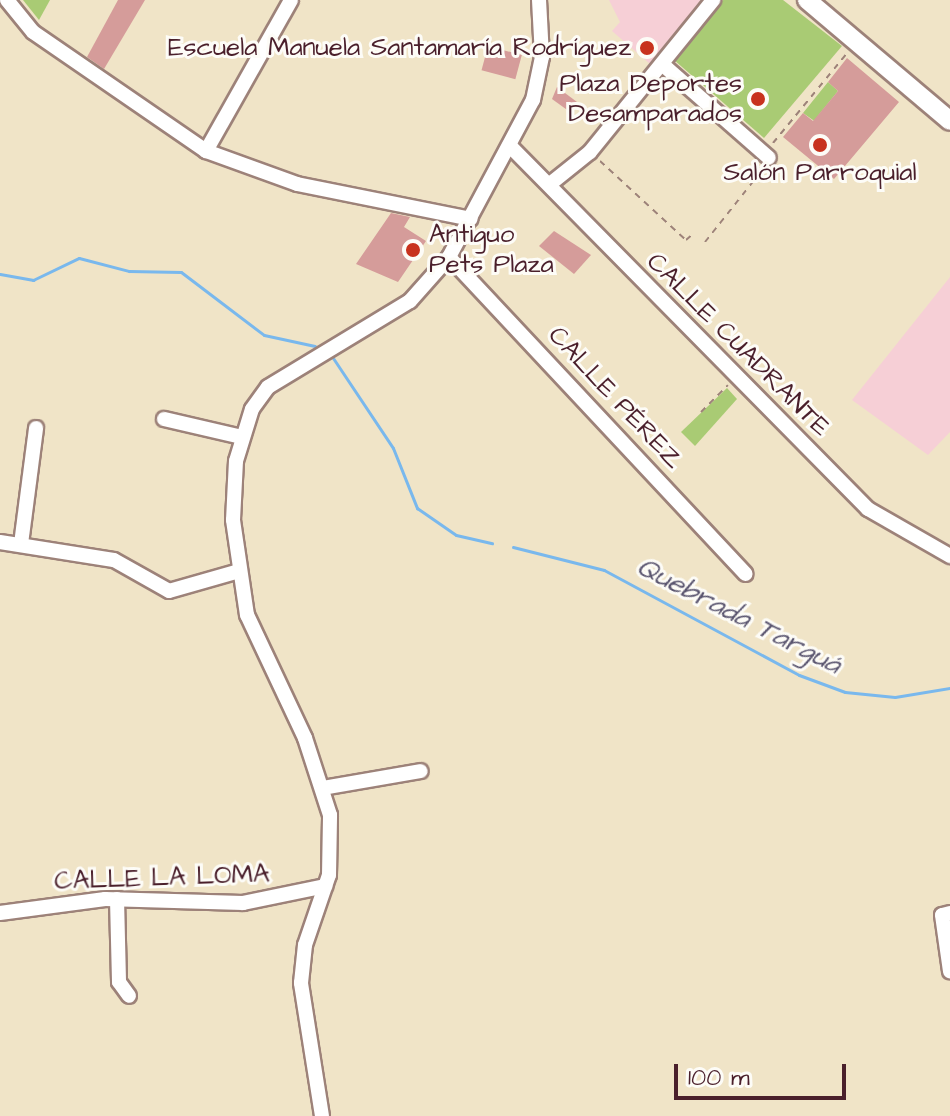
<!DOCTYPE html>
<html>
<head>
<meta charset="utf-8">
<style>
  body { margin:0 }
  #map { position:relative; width:950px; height:1116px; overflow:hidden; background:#f0e4c7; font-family:"Architects Daughter",sans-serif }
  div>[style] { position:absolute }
  .built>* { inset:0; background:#f6cfd6 }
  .green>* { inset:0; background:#a9cb74 }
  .stream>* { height:3px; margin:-1.5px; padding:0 1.5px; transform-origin:1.5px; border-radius:1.5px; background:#79b8ed }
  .building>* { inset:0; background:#d59c9a; transform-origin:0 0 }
  .path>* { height:2px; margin-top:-1px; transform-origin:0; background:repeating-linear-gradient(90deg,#9d8279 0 6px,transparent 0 12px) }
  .roads { filter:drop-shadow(2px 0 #9d8279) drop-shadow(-2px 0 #9d8279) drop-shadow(0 2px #9d8279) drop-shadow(0 -2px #9d8279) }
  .minor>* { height:14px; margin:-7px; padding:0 7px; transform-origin:7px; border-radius:7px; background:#fff }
  .major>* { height:18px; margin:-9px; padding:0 9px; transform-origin:9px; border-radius:9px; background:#fff }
  .dots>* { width:22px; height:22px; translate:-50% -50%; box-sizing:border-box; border:4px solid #fdfcf7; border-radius:50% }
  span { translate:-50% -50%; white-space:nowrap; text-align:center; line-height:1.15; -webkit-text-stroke:6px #fdfcf7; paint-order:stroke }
  .poi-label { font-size:26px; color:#4a1f2b }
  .right { translate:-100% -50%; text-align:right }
  .left { translate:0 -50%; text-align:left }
  .street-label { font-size:26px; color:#4a1f2b }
  .water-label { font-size:28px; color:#5a556f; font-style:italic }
  .scale { position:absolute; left:674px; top:1064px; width:172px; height:36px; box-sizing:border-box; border:4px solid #4a1f2b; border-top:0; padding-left:10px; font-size:24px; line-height:28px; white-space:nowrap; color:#4a1f2b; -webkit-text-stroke:6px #fdfcf7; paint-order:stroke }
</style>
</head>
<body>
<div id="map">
  <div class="built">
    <i style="clip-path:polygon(609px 0,702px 0,650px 64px,612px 31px,620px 22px)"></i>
    <i style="clip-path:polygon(950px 277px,950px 432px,928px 455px,852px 400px)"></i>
  </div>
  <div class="green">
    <i style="clip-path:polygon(23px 0,50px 0,39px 20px)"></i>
    <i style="clip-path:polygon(723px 0,783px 0,842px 46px,764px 138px,674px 60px)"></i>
    <i style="clip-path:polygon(828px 82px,838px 91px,817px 117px,857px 151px,803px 113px)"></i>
    <i style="clip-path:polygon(727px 388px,737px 399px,695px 446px,681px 432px)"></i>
  </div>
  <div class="stream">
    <i style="left:0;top:274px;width:34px;rotate:10deg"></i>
    <i style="left:33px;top:280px;width:51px;rotate:-25.6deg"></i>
    <i style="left:79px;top:258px;width:52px;rotate:14.6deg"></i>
    <i style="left:129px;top:271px;width:52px;rotate:1.1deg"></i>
    <i style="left:181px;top:272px;width:104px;rotate:37.2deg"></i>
    <i style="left:264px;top:335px;width:52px;rotate:12.2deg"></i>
    <i style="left:333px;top:358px;width:108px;rotate:56.3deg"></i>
    <i style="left:393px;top:448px;width:65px;rotate:68.2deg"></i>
    <i style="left:417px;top:508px;width:47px;rotate:34.7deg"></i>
    <i style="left:456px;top:535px;width:37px;rotate:13deg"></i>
    <i style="left:513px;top:547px;width:94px;rotate:14.2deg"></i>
    <i style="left:604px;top:570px;width:221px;rotate:28.3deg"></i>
    <i style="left:799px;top:675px;width:49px;rotate:20.3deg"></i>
    <i style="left:845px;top:692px;width:50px;rotate:5.7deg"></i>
    <i style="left:895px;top:697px;width:56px;rotate:-9.3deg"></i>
  </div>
  <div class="building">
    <i style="clip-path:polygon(118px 0,145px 0,104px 69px,87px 57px)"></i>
    <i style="left:488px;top:46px;width:35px;height:25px;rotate:15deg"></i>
    <i style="clip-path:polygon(847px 58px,899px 102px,834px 179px,783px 137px,803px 113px,813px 121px,838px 91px,828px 82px)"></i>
    <i style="clip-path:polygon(557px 87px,577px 102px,570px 112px,552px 99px)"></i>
    <i style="clip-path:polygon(391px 213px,410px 217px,404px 227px,426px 241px,398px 282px,356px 264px)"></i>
    <i style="clip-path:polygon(554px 231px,591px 255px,574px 274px,539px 246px)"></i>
  </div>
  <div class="path">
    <i style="left:773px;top:143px;width:118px;rotate:-50.5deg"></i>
    <i style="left:600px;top:161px;width:117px;rotate:42.6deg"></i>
    <i style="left:686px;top:240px;width:11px;rotate:-41deg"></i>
    <i style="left:705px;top:242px;width:93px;rotate:-51.5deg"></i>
    <i style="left:701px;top:412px;width:38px;rotate:-45deg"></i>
  </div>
  <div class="roads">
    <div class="minor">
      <i style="left:7px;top:0;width:41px;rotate:50.9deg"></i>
      <i style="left:33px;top:32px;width:210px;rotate:34.5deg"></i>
      <i style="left:206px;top:151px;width:97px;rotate:19.9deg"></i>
      <i style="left:297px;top:184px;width:177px;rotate:11.4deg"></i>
      <i style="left:662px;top:64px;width:142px;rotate:41.3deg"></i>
      <i style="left:510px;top:146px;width:510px;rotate:45.4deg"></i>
      <i style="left:868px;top:509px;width:95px;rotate:29.8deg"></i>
      <i style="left:206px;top:151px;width:173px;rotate:-60.6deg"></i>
      <i style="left:550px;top:184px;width:51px;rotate:-38.7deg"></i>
      <i style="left:590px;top:152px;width:196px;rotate:-51deg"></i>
      <i style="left:449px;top:257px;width:434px;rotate:46.9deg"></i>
      <i style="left:164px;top:419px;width:80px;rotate:13deg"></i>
      <i style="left:0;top:542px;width:115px;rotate:9deg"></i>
      <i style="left:114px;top:560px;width:63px;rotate:29.4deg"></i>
      <i style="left:169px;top:591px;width:73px;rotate:-15.9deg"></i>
      <i style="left:21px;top:544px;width:117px;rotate:-82.6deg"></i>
      <i style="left:323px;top:788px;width:99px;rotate:-9.8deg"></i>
      <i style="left:117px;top:899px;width:83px;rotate:88.6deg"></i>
      <i style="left:119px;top:982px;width:17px;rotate:54deg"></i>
      <i style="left:0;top:913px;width:106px;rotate:-7.6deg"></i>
      <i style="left:105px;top:899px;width:138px;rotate:1.7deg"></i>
      <i style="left:243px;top:903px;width:84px;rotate:-11.7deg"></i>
      <i style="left:950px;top:913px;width:8px;rotate:166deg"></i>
      <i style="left:942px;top:915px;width:57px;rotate:81.9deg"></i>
      <i style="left:322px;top:1116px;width:135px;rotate:-99deg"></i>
      <i style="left:301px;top:983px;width:38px;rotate:-84deg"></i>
      <i style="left:305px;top:945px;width:74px;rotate:-71.1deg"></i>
      <i style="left:329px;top:875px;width:60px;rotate:-89deg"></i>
      <i style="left:330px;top:815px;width:81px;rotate:-108deg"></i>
      <i style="left:305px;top:738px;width:136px;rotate:-115.2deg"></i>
      <i style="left:247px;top:615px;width:96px;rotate:-98.4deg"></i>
      <i style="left:233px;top:520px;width:59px;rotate:-87.1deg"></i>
      <i style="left:236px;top:461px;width:54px;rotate:-72.9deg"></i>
      <i style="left:252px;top:409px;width:27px;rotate:-54deg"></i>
      <i style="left:268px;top:387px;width:166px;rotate:-31.2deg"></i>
      <i style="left:410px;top:301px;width:59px;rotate:-48.4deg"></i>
      <i style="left:449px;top:257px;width:178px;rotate:-61.9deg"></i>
      <i style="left:533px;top:100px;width:44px;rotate:-78.2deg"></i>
      <i style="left:542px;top:57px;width:57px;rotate:-93deg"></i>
    </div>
    <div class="major">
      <i style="left:807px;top:0;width:187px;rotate:40.2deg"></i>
    </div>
  </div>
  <div class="dots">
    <i style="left:647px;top:48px;background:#c8321e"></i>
    <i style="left:758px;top:99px;background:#c8321e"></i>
    <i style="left:820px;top:145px;background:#c8321e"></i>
    <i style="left:413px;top:250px;background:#c8321e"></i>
  </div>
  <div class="poi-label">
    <span class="right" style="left:631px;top:48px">Escuela Manuela Santamaría Rodríguez</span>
    <span class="right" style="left:742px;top:99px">Plaza Deportes<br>Desamparados</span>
    <span style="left:820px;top:173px">Salón Parroquial</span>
    <span class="left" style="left:429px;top:250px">Antiguo<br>Pets Plaza</span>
  </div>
  <div class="street-label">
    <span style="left:738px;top:345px;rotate:45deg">CALLE CUADRANTE</span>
    <span style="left:615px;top:398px;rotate:47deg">CALLE PÉREZ</span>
    <span style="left:162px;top:878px;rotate:-2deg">CALLE LA LOMA</span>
  </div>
  <div class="water-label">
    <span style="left:739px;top:616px;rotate:27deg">Quebrada Targuá</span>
  </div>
  <div class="scale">100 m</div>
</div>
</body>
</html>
